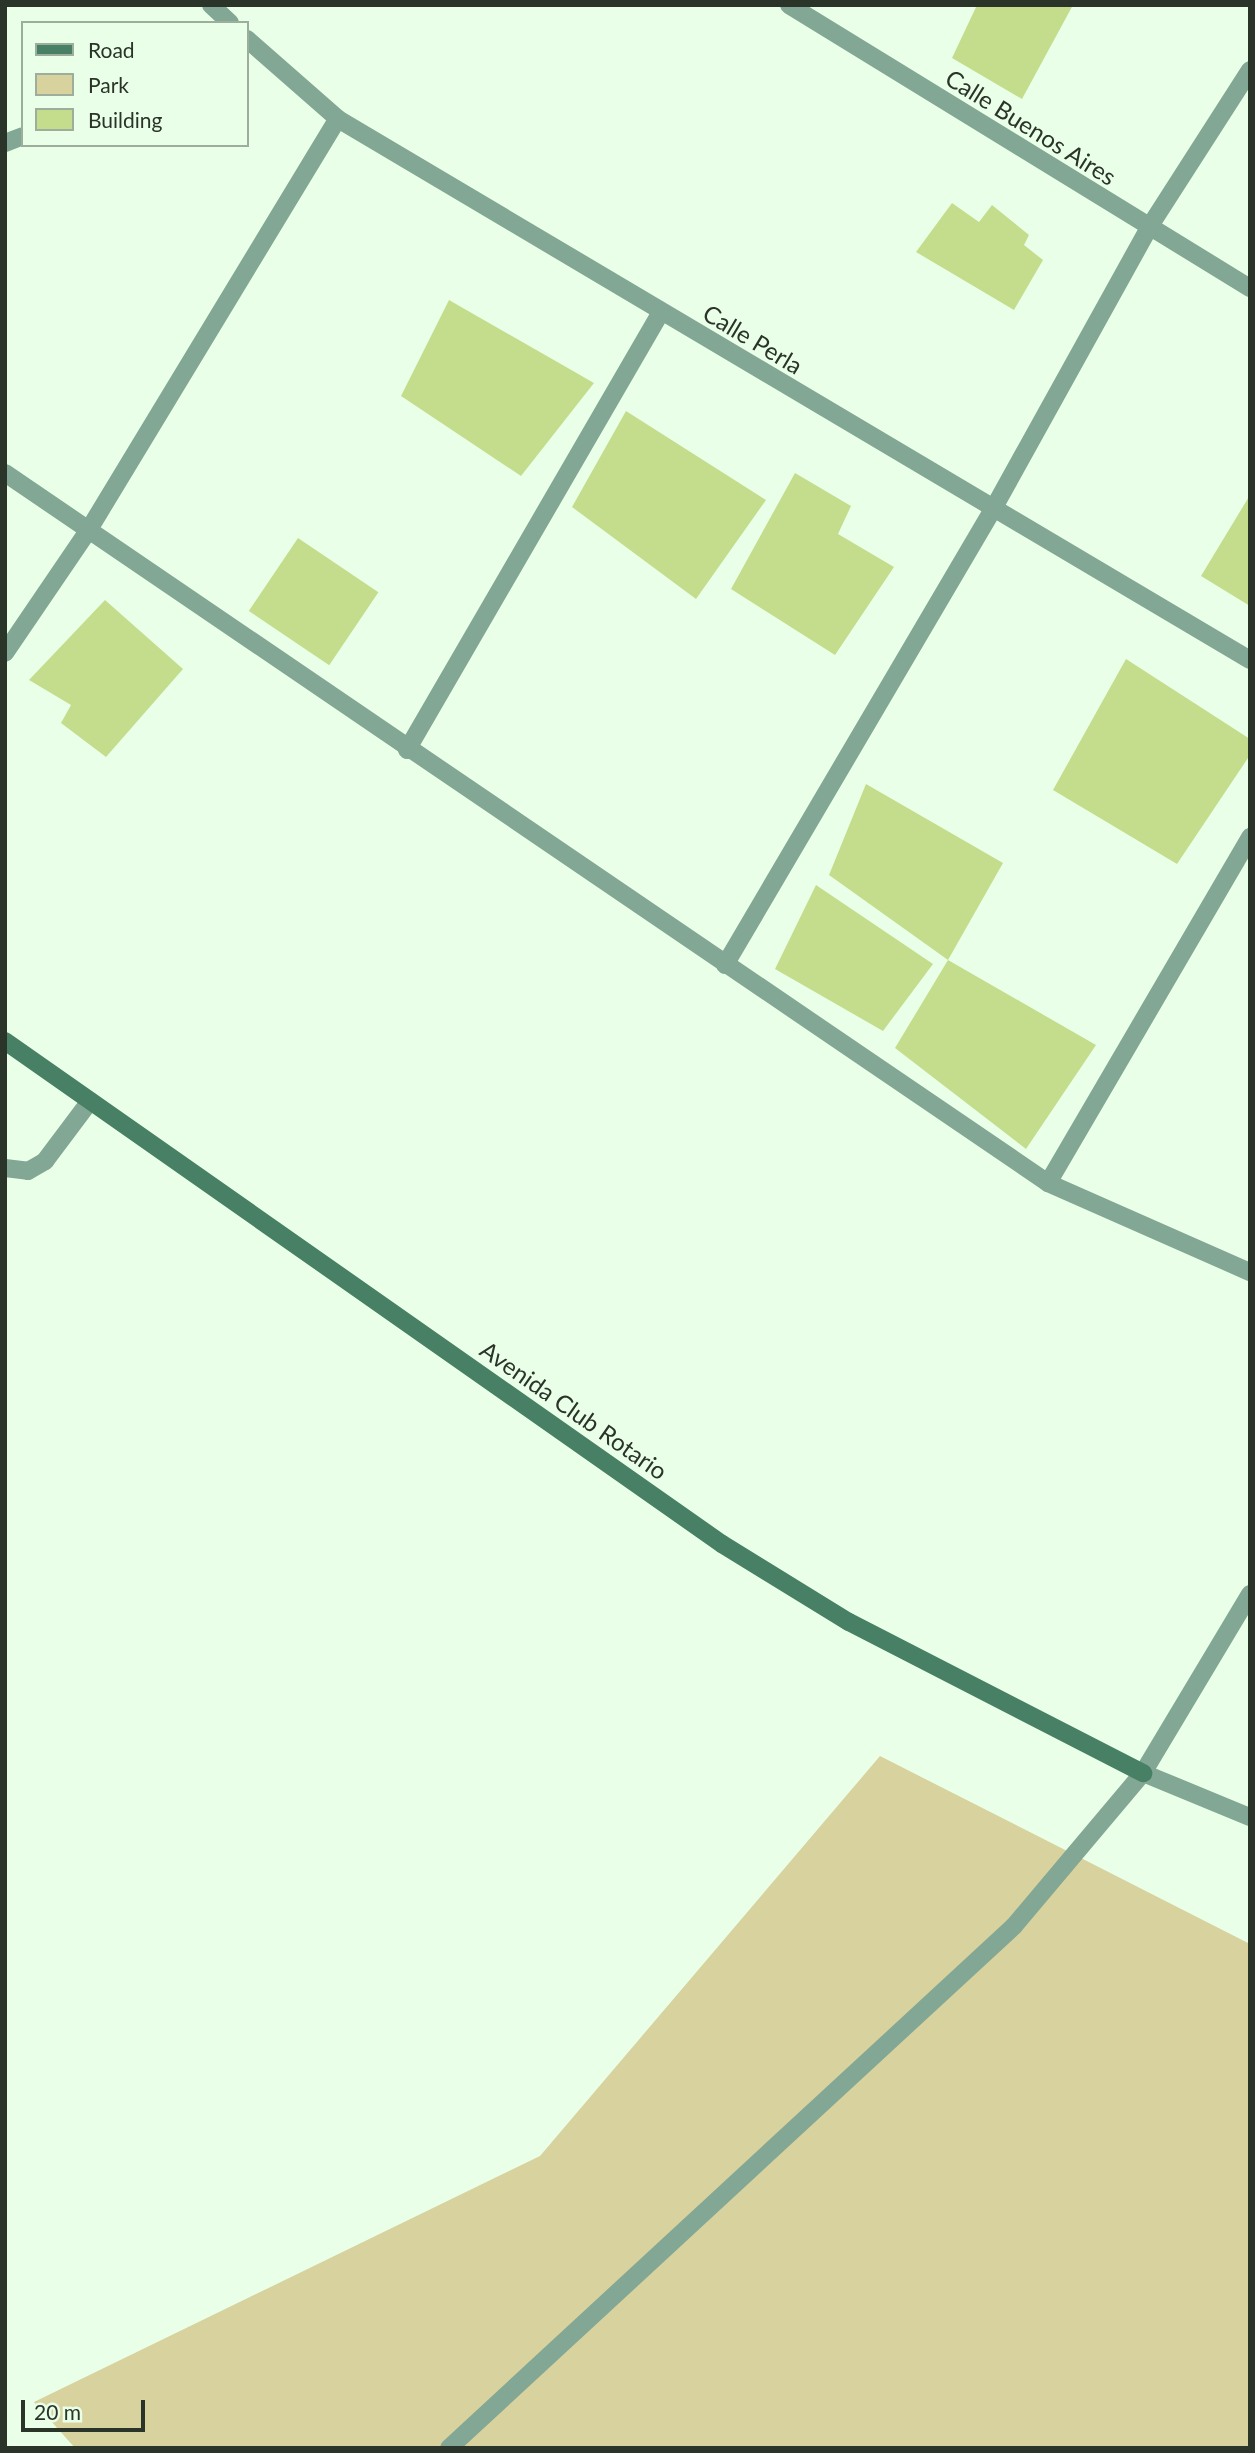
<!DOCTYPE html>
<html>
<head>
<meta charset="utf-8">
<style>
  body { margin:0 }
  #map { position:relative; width:1255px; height:2453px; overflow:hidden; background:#eaffe8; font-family:Lato,sans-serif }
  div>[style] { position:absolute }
  .green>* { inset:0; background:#d8d29f }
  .building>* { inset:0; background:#c4dd8c; transform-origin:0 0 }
  .lane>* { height:18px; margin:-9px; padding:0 9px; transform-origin:9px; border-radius:9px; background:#82a794 }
  .street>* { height:18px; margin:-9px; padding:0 9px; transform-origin:9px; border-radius:9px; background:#82a794 }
  .secondary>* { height:18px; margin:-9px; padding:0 9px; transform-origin:9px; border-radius:9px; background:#478065 }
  span { translate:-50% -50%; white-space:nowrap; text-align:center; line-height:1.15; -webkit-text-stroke:5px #eaffe8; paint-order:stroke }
  .street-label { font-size:24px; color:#2a3429 }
  .frame { position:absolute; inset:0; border:7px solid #2a3429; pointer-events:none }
  .legend { position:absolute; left:21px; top:21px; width:228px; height:126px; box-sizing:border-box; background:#eaffe8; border:2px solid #9dae9c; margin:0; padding:9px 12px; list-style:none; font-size:21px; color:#2a3429 }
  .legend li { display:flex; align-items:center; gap:14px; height:35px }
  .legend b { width:35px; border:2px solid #9dae9c }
  .scale { position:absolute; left:21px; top:2400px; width:124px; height:32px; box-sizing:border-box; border:4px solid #2a3429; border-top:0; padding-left:9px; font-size:21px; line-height:24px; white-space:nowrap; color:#2a3429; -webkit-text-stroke:5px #eaffe8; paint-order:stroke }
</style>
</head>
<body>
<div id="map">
  <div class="green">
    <i style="clip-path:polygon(880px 1756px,1250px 1944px,1250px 2448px,75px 2448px,34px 2402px,540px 2156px)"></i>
  </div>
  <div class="building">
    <i style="clip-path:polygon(977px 5px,1073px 5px,1022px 99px,952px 58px)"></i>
    <i style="clip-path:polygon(952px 203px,979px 222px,992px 205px,1029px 235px,1024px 245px,1043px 260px,1014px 310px,916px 252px)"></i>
    <i style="clip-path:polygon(449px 300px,594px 383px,521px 476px,401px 396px)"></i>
    <i style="clip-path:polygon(626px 411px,766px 500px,696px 599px,572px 507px)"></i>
    <i style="clip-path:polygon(795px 473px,851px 506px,838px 534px,894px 567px,835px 655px,731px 589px)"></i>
    <i style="clip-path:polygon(1250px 495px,1250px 606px,1201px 576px)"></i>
    <i style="left:298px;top:538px;width:97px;height:88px;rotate:34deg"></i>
    <i style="clip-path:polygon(105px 600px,183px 669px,106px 757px,61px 723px,71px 705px,29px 680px)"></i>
    <i style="clip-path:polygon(1126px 659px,1250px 739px,1250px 755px,1177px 864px,1053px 790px)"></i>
    <i style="clip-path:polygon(866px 784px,1003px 863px,948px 960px,829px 875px)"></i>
    <i style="clip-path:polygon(816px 885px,933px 964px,883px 1031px,775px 969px)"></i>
    <i style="clip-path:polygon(948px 960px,1096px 1045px,1026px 1149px,895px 1048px)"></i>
  </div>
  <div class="lane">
    <i style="left:449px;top:2448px;width:769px;rotate:-42.73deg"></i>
    <i style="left:1014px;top:1926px;width:200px;rotate:-49.9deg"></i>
  </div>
  <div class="street">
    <i style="left:211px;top:5px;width:26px;rotate:43deg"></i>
    <i style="left:789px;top:5px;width:541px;rotate:31.55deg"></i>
    <i style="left:247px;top:39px;width:121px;rotate:41.3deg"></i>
    <i style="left:338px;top:119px;width:1060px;rotate:30.68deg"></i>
    <i style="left:5px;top:143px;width:19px;rotate:-21deg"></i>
    <i style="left:5px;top:473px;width:1262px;rotate:34.24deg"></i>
    <i style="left:1048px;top:1183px;width:221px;rotate:23.8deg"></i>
    <i style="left:5px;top:653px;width:148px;rotate:-55.8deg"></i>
    <i style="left:88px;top:531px;width:482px;rotate:-58.8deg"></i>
    <i style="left:407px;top:750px;width:506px;rotate:-59.89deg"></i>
    <i style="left:725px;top:965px;width:527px;rotate:-59.54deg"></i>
    <i style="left:992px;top:511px;width:322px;rotate:-61deg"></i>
    <i style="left:1148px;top:229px;width:189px;rotate:-57.3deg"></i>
    <i style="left:5px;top:1168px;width:23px;rotate:7deg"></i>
    <i style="left:28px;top:1171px;width:20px;rotate:-30deg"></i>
    <i style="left:45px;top:1161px;width:75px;rotate:-53.1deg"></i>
    <i style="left:1048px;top:1183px;width:401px;rotate:-59.7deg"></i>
    <i style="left:1250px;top:1594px;width:209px;rotate:120.9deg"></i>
    <i style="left:1143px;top:1773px;width:116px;rotate:22.4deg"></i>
  </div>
  <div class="secondary">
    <i style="left:5px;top:1041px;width:876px;rotate:35.05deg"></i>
    <i style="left:722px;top:1544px;width:149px;rotate:31.6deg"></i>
    <i style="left:849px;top:1622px;width:331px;rotate:27.2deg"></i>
  </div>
  <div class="street-label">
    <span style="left:1031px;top:127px;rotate:32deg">Calle Buenos Aires</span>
    <span style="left:753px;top:339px;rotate:31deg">Calle Perla</span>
    <span style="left:574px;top:1410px;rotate:35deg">Avenida Club Rotario</span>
  </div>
  <div class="frame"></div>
  <ul class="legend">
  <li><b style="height:9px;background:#478065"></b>Road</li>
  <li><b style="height:19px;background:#d8d29f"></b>Park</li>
  <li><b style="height:19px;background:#c4dd8c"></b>Building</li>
  </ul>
  <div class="scale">20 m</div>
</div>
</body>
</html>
